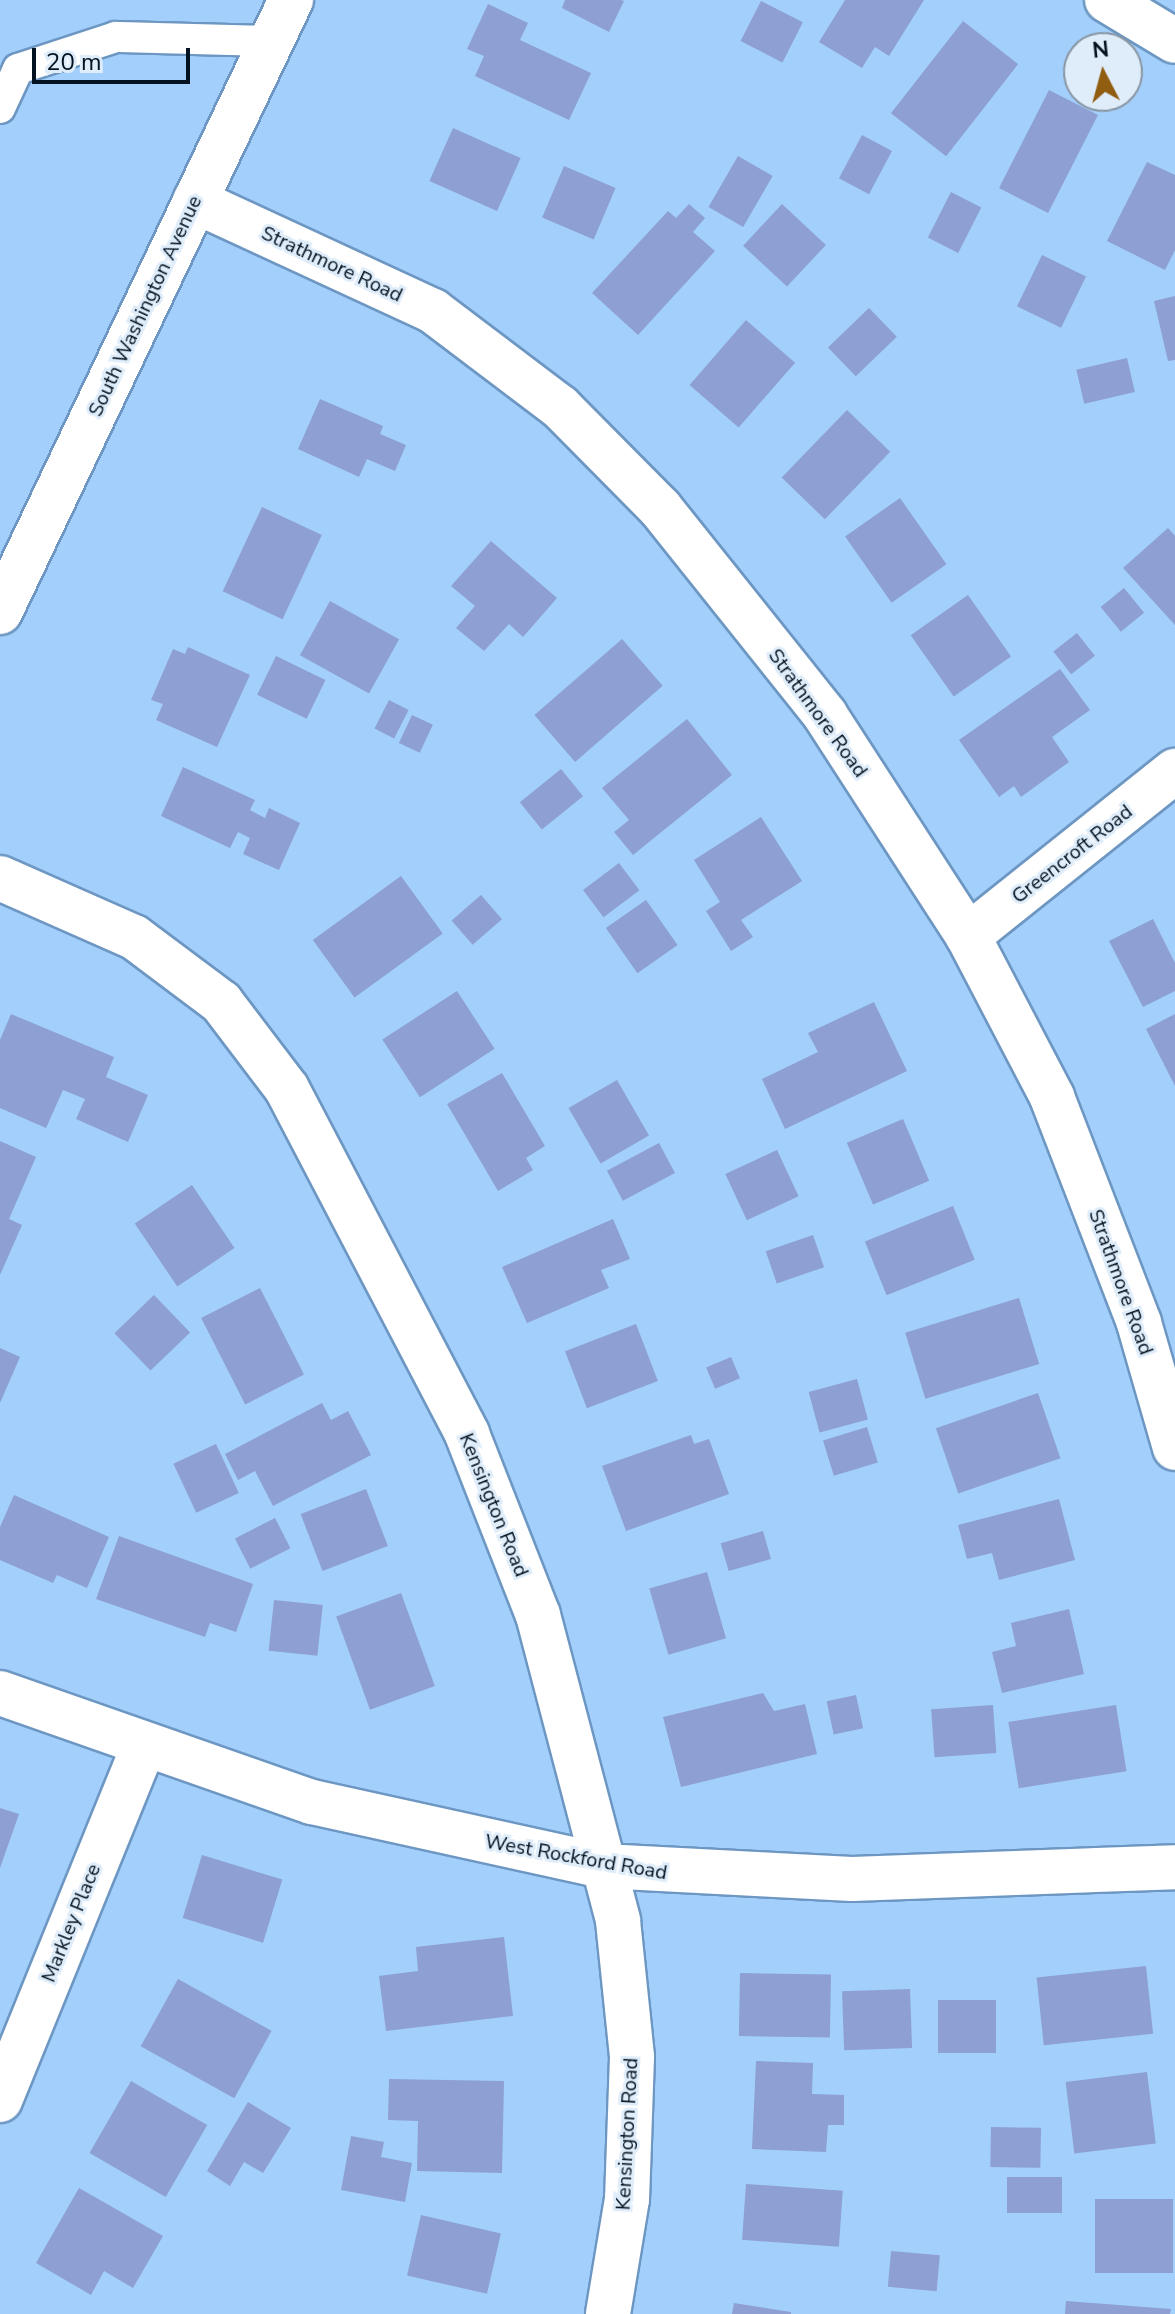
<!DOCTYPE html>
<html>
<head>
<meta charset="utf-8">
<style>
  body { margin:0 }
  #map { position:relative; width:1175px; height:2314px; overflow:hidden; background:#a3cffc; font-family:"Nunito Sans",sans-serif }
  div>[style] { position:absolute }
  .building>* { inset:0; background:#8d9fd3; transform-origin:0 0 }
  .roads { filter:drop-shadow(2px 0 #6d97c2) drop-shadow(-2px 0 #6d97c2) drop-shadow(0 2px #6d97c2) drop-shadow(0 -2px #6d97c2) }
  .lane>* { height:30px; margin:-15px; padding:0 15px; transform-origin:15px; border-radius:15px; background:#fff }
  .street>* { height:44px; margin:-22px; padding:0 22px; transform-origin:22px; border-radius:22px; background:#fff }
  .secondary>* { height:44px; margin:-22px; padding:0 22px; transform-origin:22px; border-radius:22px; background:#fff }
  span { translate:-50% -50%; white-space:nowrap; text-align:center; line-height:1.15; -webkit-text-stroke:6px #dfecfa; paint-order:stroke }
  .street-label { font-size:20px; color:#031221 }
  .north { position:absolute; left:1063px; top:32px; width:80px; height:80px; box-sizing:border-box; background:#dfecfa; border:2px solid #8795a3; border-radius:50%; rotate:354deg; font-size:22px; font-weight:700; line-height:32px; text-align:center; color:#031221 }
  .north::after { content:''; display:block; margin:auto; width:28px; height:36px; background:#915d10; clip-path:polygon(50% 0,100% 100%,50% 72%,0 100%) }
  .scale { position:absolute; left:32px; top:48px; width:158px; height:36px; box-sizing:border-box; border:4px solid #031221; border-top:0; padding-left:10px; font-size:24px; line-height:28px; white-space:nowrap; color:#031221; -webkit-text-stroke:6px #dfecfa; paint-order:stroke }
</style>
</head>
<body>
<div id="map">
  <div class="building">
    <i style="clip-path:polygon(565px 0,621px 0,624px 1px,609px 32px,562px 8px)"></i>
    <i style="clip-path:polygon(845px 0,924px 0,889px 56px,875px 47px,862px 68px,819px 42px)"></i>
    <i style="left:761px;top:1px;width:47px;height:45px;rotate:27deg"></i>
    <i style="clip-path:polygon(488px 4px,528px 23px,520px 40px,591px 73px,569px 120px,475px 76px,484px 56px,467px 49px)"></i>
    <i style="left:963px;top:21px;width:70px;height:117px;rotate:38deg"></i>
    <i style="left:1049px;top:90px;width:55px;height:110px;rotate:27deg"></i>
    <i style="left:453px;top:128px;width:74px;height:58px;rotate:24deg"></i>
    <i style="left:862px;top:135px;width:34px;height:49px;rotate:28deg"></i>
    <i style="left:738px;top:156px;width:40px;height:59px;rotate:30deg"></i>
    <i style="clip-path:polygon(1147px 162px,1175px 175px,1175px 250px,1165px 270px,1107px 241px)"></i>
    <i style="left:564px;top:166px;width:56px;height:56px;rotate:23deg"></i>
    <i style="left:951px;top:192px;width:34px;height:51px;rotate:27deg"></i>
    <i style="clip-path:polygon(689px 204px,705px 218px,693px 232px,715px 251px,638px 335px,592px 293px,668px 211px,676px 218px)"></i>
    <i style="left:782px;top:204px;width:60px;height:57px;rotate:43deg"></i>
    <i style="left:1042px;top:255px;width:49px;height:57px;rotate:26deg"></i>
    <i style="clip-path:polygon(1175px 296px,1175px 360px,1168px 361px,1154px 301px)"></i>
    <i style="left:869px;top:308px;width:40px;height:57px;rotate:46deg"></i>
    <i style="left:746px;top:320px;width:65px;height:86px;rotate:41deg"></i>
    <i style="left:1127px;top:358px;width:35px;height:52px;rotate:77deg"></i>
    <i style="clip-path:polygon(320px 399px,383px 426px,380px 434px,406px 445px,395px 471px,367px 459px,359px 477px,298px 449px)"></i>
    <i style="left:847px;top:410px;width:60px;height:94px;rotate:44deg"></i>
    <i style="left:900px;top:498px;width:81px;height:67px;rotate:55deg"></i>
    <i style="left:262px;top:507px;width:66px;height:93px;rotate:25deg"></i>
    <i style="clip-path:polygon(1168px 528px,1175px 536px,1175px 625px,1123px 568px)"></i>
    <i style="clip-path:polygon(491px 541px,557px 598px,523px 637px,509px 624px,484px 651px,456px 628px,475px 606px,451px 586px)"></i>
    <i style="left:1124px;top:588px;width:32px;height:30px;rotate:51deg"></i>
    <i style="left:968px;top:595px;width:75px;height:70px;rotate:55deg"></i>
    <i style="left:330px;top:601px;width:79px;height:62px;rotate:29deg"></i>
    <i style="left:1077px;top:633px;width:29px;height:30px;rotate:52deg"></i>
    <i style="left:622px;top:639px;width:62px;height:116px;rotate:49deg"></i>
    <i style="clip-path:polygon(188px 647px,250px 675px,217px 747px,156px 720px,163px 704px,151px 700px,173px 649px,185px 654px)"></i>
    <i style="left:276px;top:656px;width:55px;height:43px;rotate:26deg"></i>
    <i style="clip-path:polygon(1060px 669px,1090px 710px,1052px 737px,1069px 762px,1021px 797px,1014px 786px,999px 797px,959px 740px)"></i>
    <i style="left:389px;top:700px;width:22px;height:32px;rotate:27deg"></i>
    <i style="left:412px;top:715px;width:23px;height:31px;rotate:25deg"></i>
    <i style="clip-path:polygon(687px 719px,732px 775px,633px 855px,614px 832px,629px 820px,602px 788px)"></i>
    <i style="clip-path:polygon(183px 767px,255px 800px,250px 810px,265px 818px,269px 808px,300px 823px,279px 870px,243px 854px,250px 838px,238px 832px,230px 848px,161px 816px)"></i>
    <i style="left:561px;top:769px;width:35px;height:53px;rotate:51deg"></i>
    <i style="clip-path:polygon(761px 817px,802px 881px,741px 920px,753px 937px,731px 951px,706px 911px,720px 902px,694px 860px)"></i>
    <i style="left:619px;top:863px;width:34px;height:45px;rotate:53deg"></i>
    <i style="left:401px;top:876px;width:71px;height:109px;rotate:54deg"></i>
    <i style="left:481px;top:895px;width:32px;height:39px;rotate:49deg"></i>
    <i style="left:646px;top:900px;width:55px;height:49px;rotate:55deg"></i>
    <i style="clip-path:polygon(1153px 919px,1175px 963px,1175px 991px,1143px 1007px,1109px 941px)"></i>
    <i style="left:457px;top:991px;width:69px;height:89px;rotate:57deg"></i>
    <i style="clip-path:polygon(874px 1002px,907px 1071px,785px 1129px,762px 1079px,818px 1052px,808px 1033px)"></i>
    <i style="clip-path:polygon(11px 1014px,114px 1057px,106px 1077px,148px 1095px,128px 1142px,76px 1119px,85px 1099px,63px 1090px,46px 1128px,0 1108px,0 1040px)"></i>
    <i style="clip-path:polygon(1175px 1014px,1175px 1086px,1146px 1029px)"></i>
    <i style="clip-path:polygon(502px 1073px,545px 1146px,526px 1158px,533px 1170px,498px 1191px,447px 1104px)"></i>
    <i style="left:617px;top:1080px;width:64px;height:56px;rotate:60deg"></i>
    <i style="left:903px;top:1119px;width:67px;height:61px;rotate:67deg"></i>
    <i style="clip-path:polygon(0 1141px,36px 1157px,9px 1219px,22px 1225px,0 1275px)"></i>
    <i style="left:659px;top:1143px;width:34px;height:59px;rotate:62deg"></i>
    <i style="left:777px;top:1150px;width:51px;height:57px;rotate:65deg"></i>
    <i style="left:192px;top:1185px;width:76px;height:69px;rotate:56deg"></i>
    <i style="left:953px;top:1206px;width:58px;height:95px;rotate:68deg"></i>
    <i style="clip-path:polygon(613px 1219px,630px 1259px,601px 1270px,609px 1288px,527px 1323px,502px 1267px)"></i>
    <i style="left:813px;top:1235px;width:34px;height:50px;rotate:71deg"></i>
    <i style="left:260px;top:1288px;width:97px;height:66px;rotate:63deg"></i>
    <i style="left:154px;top:1295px;width:52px;height:55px;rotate:46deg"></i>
    <i style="left:1019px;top:1298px;width:69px;height:119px;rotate:73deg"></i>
    <i style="left:636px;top:1324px;width:61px;height:76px;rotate:69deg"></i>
    <i style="clip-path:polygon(0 1348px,20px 1357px,0 1403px)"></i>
    <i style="left:731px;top:1357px;width:23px;height:27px;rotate:67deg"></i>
    <i style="left:857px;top:1379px;width:42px;height:50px;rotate:75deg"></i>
    <i style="left:1038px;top:1393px;width:69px;height:108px;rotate:71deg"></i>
    <i style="clip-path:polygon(322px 1403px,331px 1420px,348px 1411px,371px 1455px,273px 1506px,255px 1471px,238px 1480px,225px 1454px)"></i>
    <i style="left:867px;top:1427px;width:37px;height:46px;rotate:73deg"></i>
    <i style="clip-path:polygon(691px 1435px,694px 1444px,709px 1439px,729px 1494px,626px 1531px,602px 1466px)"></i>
    <i style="left:216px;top:1444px;width:54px;height:47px;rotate:65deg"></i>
    <i style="left:366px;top:1489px;width:61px;height:70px;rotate:69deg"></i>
    <i style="clip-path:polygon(14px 1495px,109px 1537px,87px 1588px,57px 1575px,53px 1583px,0 1560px,0 1527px)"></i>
    <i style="clip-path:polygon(1059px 1499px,1075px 1560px,999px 1580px,992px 1553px,967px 1559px,958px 1525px)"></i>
    <i style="left:275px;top:1518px;width:34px;height:45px;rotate:63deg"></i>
    <i style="left:763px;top:1531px;width:29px;height:44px;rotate:74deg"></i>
    <i style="clip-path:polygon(119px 1536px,253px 1584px,236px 1632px,210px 1623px,205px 1637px,96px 1599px)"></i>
    <i style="left:707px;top:1572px;width:69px;height:60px;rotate:74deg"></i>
    <i style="left:401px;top:1593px;width:99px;height:69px;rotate:70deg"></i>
    <i style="left:274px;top:1600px;width:49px;height:51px;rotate:6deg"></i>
    <i style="clip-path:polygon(1069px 1609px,1084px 1674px,1002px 1693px,992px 1652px,1016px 1646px,1011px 1623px)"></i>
    <i style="clip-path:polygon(763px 1693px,774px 1711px,805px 1704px,817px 1754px,681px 1787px,663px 1717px)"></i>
    <i style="left:856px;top:1695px;width:34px;height:30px;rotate:78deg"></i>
    <i style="left:993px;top:1705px;width:48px;height:62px;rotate:86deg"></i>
    <i style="left:1116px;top:1705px;width:67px;height:109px;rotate:81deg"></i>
    <i style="clip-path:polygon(0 1808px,19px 1814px,0 1868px)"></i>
    <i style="left:202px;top:1855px;width:84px;height:66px;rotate:17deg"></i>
    <i style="clip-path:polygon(504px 1937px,513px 2016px,386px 2031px,379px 1976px,418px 1971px,416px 1947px)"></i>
    <i style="left:1146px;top:1966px;width:68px;height:110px;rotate:84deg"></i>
    <i style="left:740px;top:1973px;width:91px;height:63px;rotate:1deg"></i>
    <i style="left:178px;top:1979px;width:107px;height:77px;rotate:29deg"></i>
    <i style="left:910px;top:1989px;width:59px;height:68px;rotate:88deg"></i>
    <i style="left:938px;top:2000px;width:58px;height:53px"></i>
    <i style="clip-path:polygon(756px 2061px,813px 2063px,812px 2094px,844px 2095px,844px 2125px,828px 2125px,826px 2152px,752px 2149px)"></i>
    <i style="left:1147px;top:2072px;width:72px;height:82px;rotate:83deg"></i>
    <i style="clip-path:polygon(389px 2079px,504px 2081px,502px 2173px,417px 2171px,418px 2121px,388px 2120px)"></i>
    <i style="left:131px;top:2081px;width:88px;height:83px;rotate:30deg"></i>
    <i style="clip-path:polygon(248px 2102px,291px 2128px,263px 2173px,244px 2162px,230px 2186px,207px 2171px)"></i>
    <i style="left:991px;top:2127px;width:50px;height:40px;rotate:1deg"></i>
    <i style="clip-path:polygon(351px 2136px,384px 2142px,381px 2157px,412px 2163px,405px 2202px,341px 2190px)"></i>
    <i style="left:1062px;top:2177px;width:36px;height:55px;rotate:90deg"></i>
    <i style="left:746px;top:2184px;width:97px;height:56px;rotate:4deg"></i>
    <i style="clip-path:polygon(79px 2188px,163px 2236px,133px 2288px,104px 2271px,91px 2295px,36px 2263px)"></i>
    <i style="left:1173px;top:2199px;width:74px;height:78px;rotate:90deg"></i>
    <i style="left:421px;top:2215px;width:82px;height:62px;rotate:13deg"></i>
    <i style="left:891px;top:2251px;width:49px;height:36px;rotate:5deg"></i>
    <i style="clip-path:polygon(1066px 2301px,1171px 2309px,1170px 2314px,1065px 2314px)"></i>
    <i style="clip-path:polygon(734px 2303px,791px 2312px,791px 2314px,732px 2314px)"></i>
  </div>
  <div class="roads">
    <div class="lane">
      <i style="left:0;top:108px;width:43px;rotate:-65.2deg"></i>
      <i style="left:18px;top:69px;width:103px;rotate:-18.1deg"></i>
      <i style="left:116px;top:37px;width:155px;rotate:1.5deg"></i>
    </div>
    <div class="street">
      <i style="left:1107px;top:0;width:79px;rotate:31.1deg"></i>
      <i style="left:195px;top:201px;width:262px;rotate:24.8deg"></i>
      <i style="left:433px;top:311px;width:159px;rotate:37.1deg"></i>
      <i style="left:560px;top:407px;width:142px;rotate:45.3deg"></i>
      <i style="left:660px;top:508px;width:265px;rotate:51.4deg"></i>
      <i style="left:825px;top:715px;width:263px;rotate:57.1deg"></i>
      <i style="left:968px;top:936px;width:182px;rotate:62.4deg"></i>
      <i style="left:1052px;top:1097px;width:242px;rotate:68.9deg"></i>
      <i style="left:1139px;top:1323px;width:130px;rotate:73.9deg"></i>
      <i style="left:0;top:878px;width:146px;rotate:23.8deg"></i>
      <i style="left:134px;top:937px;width:109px;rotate:36.8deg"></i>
      <i style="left:221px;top:1002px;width:109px;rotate:52.8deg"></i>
      <i style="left:287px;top:1089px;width:389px;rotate:62.4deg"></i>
      <i style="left:467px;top:1434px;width:194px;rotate:68.6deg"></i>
      <i style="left:538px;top:1615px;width:316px;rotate:75.3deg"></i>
      <i style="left:618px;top:1921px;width:137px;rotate:84.1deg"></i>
      <i style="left:632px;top:2057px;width:142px;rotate:92deg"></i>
      <i style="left:627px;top:2199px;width:117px;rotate:99.4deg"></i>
      <i style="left:968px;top:936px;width:265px;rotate:-38.6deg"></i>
      <i style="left:0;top:1693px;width:330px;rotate:19.3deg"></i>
      <i style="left:312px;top:1802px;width:298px;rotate:12.4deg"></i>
      <i style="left:603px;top:1866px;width:249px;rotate:3deg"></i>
      <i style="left:852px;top:1879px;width:323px;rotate:-2.1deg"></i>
      <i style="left:0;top:2100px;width:381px;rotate:-67.9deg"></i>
    </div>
    <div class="secondary">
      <i style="left:0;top:612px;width:678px;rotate:-64.57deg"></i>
    </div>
  </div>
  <div class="street-label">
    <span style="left:332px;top:264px;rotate:25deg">Strathmore Road</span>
    <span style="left:145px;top:306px;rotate:-65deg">South Washington Avenue</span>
    <span style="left:818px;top:713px;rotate:54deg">Strathmore Road</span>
    <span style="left:1072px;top:854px;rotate:-38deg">Greencroft Road</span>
    <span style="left:1121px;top:1282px;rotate:70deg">Strathmore Road</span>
    <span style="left:494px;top:1505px;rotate:68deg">Kensington Road</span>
    <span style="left:576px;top:1857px;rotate:10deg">West Rockford Road</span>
    <span style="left:71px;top:1923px;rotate:-68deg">Markley Place</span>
    <span style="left:627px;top:2134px;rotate:-87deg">Kensington Road</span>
  </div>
  <div class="north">N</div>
  <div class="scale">20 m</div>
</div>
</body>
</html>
